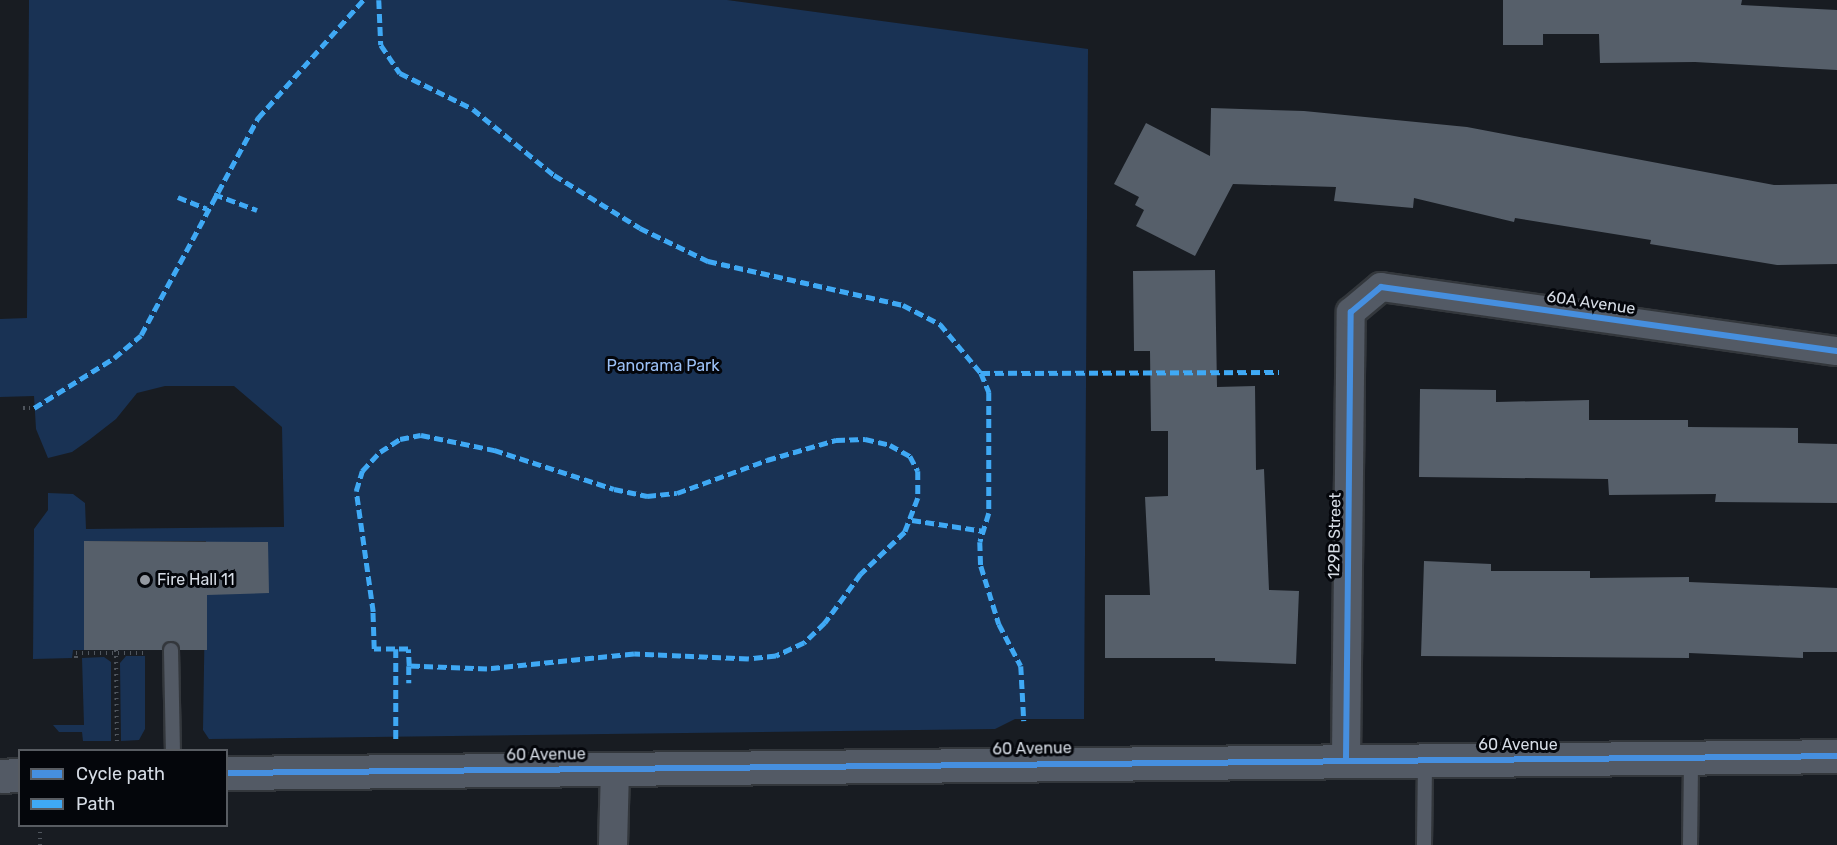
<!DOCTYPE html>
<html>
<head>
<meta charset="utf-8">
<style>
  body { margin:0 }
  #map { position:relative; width:1837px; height:845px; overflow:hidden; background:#181c22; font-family:Rubik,sans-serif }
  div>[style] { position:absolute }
  .green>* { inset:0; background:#193254 }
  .building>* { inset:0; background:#565f6a }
  .path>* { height:4px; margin-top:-2px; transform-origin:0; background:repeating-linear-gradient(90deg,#50565e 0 1.5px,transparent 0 6px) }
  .roads { filter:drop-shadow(2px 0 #33373c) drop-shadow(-2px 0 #33373c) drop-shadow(0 2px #33373c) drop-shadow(0 -2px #33373c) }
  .service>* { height:14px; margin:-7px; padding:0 7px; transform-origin:7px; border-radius:7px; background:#535a65 }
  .minor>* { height:28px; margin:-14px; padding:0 14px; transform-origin:14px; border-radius:14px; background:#535a65 }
  .tertiary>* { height:33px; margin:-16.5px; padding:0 16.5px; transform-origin:16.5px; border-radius:16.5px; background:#535a65 }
  .quiet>* { height:4.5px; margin-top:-2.25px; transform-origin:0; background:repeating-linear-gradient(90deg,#3fa9f5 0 9px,transparent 0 13.5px) }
  .cycleway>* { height:6px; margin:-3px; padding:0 3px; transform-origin:3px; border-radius:3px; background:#468fdf }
  .dots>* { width:16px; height:16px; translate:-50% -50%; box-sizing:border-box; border:3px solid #04060b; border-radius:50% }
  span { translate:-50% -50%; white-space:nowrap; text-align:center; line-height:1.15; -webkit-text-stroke:6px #04060b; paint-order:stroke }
  .street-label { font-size:16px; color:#d6dce5 }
  .park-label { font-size:16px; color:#9cc1f7 }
  .poi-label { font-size:16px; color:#d6dce5 }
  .left { translate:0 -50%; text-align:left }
  .legend { position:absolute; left:18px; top:749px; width:210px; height:78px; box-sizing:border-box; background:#04060b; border:2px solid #585c62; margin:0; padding:8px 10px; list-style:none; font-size:18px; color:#d6dce5 }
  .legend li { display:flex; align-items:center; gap:12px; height:30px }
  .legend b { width:30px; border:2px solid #585c62 }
</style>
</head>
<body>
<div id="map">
  <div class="green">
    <i style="clip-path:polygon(29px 0,727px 0,1088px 49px,1084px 719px,1015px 719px,995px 729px,209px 739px,203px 730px,206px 541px,84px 541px,84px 650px,73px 650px,72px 658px,33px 659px,34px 529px,48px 510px,48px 493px,73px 494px,85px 503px,86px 529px,284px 527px,282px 427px,234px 386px,165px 386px,137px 393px,116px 419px,89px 440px,72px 452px,48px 458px,36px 429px,34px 396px,0 397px,0 319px,27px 318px)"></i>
    <i style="clip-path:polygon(126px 656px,145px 656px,145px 729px,139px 740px,121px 741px,120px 663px)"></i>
    <i style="clip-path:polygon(104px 657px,111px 662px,111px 741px,83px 741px,82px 732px,59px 732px,53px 725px,84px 725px,82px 658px)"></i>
  </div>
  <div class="building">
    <i style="clip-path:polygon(1503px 0,1742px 0,1741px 5px,1837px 10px,1837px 70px,1695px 62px,1600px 63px,1599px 34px,1543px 34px,1543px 45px,1503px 45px)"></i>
    <i style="clip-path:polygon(1211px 108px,1304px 111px,1467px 127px,1774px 185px,1837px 184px,1837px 264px,1777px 265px,1650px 244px,1651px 240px,1515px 218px,1514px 222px,1414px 198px,1413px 208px,1334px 201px,1336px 187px,1233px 184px,1195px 256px,1136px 226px,1144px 210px,1135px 205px,1139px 197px,1114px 184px,1146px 123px,1210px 156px)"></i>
    <i style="clip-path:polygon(1215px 270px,1217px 387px,1255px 386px,1256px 470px,1264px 469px,1269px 590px,1299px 591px,1296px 664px,1215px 661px,1215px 658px,1105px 658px,1105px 595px,1150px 595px,1145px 497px,1168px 496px,1168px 431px,1151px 431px,1150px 351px,1134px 351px,1133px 271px)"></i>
    <i style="clip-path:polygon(1420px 389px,1496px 390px,1496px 402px,1589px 400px,1589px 420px,1688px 420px,1688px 427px,1798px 428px,1798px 443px,1837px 444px,1837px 503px,1715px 502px,1716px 494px,1609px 495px,1608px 479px,1419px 477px)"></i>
    <i style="clip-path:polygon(84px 541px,268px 542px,269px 593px,207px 595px,207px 650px,180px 650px,171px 641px,162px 650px,84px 650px)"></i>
    <i style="clip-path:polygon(1424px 561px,1491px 564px,1491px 571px,1590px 571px,1590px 578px,1689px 577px,1689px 582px,1837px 588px,1837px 652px,1803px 652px,1803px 658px,1689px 653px,1689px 658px,1421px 656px)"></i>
  </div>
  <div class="path">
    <i style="left:23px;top:408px;width:11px"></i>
    <i style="left:116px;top:650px;width:91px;rotate:89.4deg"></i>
    <i style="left:76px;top:658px;width:5px;rotate:-90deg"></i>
    <i style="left:76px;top:653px;width:70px"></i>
    <i style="left:40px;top:826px;width:19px;rotate:90deg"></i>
  </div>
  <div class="roads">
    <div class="service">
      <i style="left:171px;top:650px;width:100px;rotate:88.9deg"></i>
      <i style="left:1424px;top:845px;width:85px;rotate:-89.3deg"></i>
      <i style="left:1690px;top:845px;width:88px;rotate:-89.3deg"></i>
    </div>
    <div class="minor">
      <i style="left:1346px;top:759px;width:447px;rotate:-89.4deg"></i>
      <i style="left:1351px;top:312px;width:39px;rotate:-40deg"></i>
      <i style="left:1381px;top:287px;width:460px;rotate:8deg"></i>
      <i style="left:613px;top:845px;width:77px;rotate:-88.5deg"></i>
    </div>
    <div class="tertiary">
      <i style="left:226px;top:773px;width:1611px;rotate:-0.6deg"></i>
      <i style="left:0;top:776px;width:20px;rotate:-3deg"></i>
    </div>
  </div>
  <div class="quiet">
    <i style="left:379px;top:0;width:45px;rotate:87.5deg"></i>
    <i style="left:381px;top:45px;width:34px;rotate:56deg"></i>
    <i style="left:400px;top:73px;width:81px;rotate:26.3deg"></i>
    <i style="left:473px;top:109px;width:104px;rotate:39.2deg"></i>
    <i style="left:554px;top:175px;width:101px;rotate:31.6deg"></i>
    <i style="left:640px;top:228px;width:76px;rotate:25.9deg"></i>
    <i style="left:708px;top:261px;width:200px;rotate:12.7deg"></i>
    <i style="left:903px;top:305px;width:42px;rotate:27.2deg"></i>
    <i style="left:940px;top:324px;width:64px;rotate:50.1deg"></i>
    <i style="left:981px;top:373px;width:21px;rotate:67deg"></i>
    <i style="left:989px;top:392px;width:121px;rotate:90deg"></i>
    <i style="left:989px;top:513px;width:30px;rotate:107deg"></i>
    <i style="left:980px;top:542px;width:24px;rotate:88deg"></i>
    <i style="left:981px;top:566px;width:61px;rotate:72.8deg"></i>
    <i style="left:999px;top:624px;width:47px;rotate:62.4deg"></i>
    <i style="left:1021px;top:666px;width:55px;rotate:86.9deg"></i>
    <i style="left:214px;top:194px;width:46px;rotate:20.4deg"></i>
    <i style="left:178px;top:197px;width:31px;rotate:22deg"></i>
    <i style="left:981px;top:373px;width:298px;rotate:-0.2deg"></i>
    <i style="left:34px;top:408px;width:94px;rotate:-32deg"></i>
    <i style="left:114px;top:358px;width:35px;rotate:-40deg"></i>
    <i style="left:141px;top:335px;width:247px;rotate:-61.7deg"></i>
    <i style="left:258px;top:118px;width:158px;rotate:-48.3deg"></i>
    <i style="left:912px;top:520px;width:73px;rotate:8.7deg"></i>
    <i style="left:396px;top:649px;width:90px;rotate:90deg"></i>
    <i style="left:409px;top:666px;width:17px;rotate:-93deg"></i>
    <i style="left:408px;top:649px;width:34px;rotate:180deg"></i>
    <i style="left:374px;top:649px;width:37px;rotate:-92deg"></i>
    <i style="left:373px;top:612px;width:122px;rotate:-98deg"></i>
    <i style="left:356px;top:491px;width:21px;rotate:-73deg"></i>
    <i style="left:362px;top:471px;width:26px;rotate:-47deg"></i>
    <i style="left:380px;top:452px;width:24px;rotate:-33deg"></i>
    <i style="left:400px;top:439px;width:21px;rotate:-11deg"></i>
    <i style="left:421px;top:435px;width:75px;rotate:11.6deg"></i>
    <i style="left:494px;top:450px;width:126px;rotate:18deg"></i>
    <i style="left:614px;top:489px;width:34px;rotate:12deg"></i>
    <i style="left:647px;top:496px;width:30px;rotate:-6deg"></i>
    <i style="left:677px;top:493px;width:96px;rotate:-20.1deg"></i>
    <i style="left:767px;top:460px;width:72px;rotate:-16.2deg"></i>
    <i style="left:836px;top:440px;width:29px;rotate:-2deg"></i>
    <i style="left:865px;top:439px;width:26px;rotate:13deg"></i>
    <i style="left:890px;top:445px;width:23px;rotate:29deg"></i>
    <i style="left:910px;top:456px;width:17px;rotate:62deg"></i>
    <i style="left:918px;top:471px;width:27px;rotate:90deg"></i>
    <i style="left:918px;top:498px;width:36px;rotate:111deg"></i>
    <i style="left:905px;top:532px;width:61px;rotate:136.3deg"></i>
    <i style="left:861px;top:574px;width:61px;rotate:126.3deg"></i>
    <i style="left:825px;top:623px;width:29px;rotate:136deg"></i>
    <i style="left:804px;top:643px;width:31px;rotate:155deg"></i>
    <i style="left:776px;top:656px;width:28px;rotate:174deg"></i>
    <i style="left:748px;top:659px;width:114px;rotate:-177.5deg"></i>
    <i style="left:634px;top:654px;width:148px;rotate:174.2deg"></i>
    <i style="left:487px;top:669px;width:78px;rotate:-177.8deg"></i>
    <i style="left:409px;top:666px;width:17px;rotate:90deg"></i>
  </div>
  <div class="cycleway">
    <i style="left:1346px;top:759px;width:447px;rotate:-89.4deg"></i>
    <i style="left:1351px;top:312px;width:39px;rotate:-40deg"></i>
    <i style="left:1381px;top:287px;width:460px;rotate:8deg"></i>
    <i style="left:226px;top:773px;width:1611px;rotate:-0.6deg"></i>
  </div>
  <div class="dots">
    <i style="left:145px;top:580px;background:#9499a1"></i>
  </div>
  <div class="street-label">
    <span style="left:1591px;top:303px;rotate:8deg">60A Avenue</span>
    <span style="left:1335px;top:536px;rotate:-89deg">129B Street</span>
    <span style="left:1518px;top:745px">60 Avenue</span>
    <span style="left:1032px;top:749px;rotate:-1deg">60 Avenue</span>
    <span style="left:546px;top:755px;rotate:-1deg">60 Avenue</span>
  </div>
  <div class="park-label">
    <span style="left:663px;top:366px">Panorama Park</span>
  </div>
  <div class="poi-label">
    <span class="left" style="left:157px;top:580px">Fire Hall 11</span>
  </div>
  <ul class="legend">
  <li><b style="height:8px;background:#468fdf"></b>Cycle path</li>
  <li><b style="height:8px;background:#3fa9f5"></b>Path</li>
  </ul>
</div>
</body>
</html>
